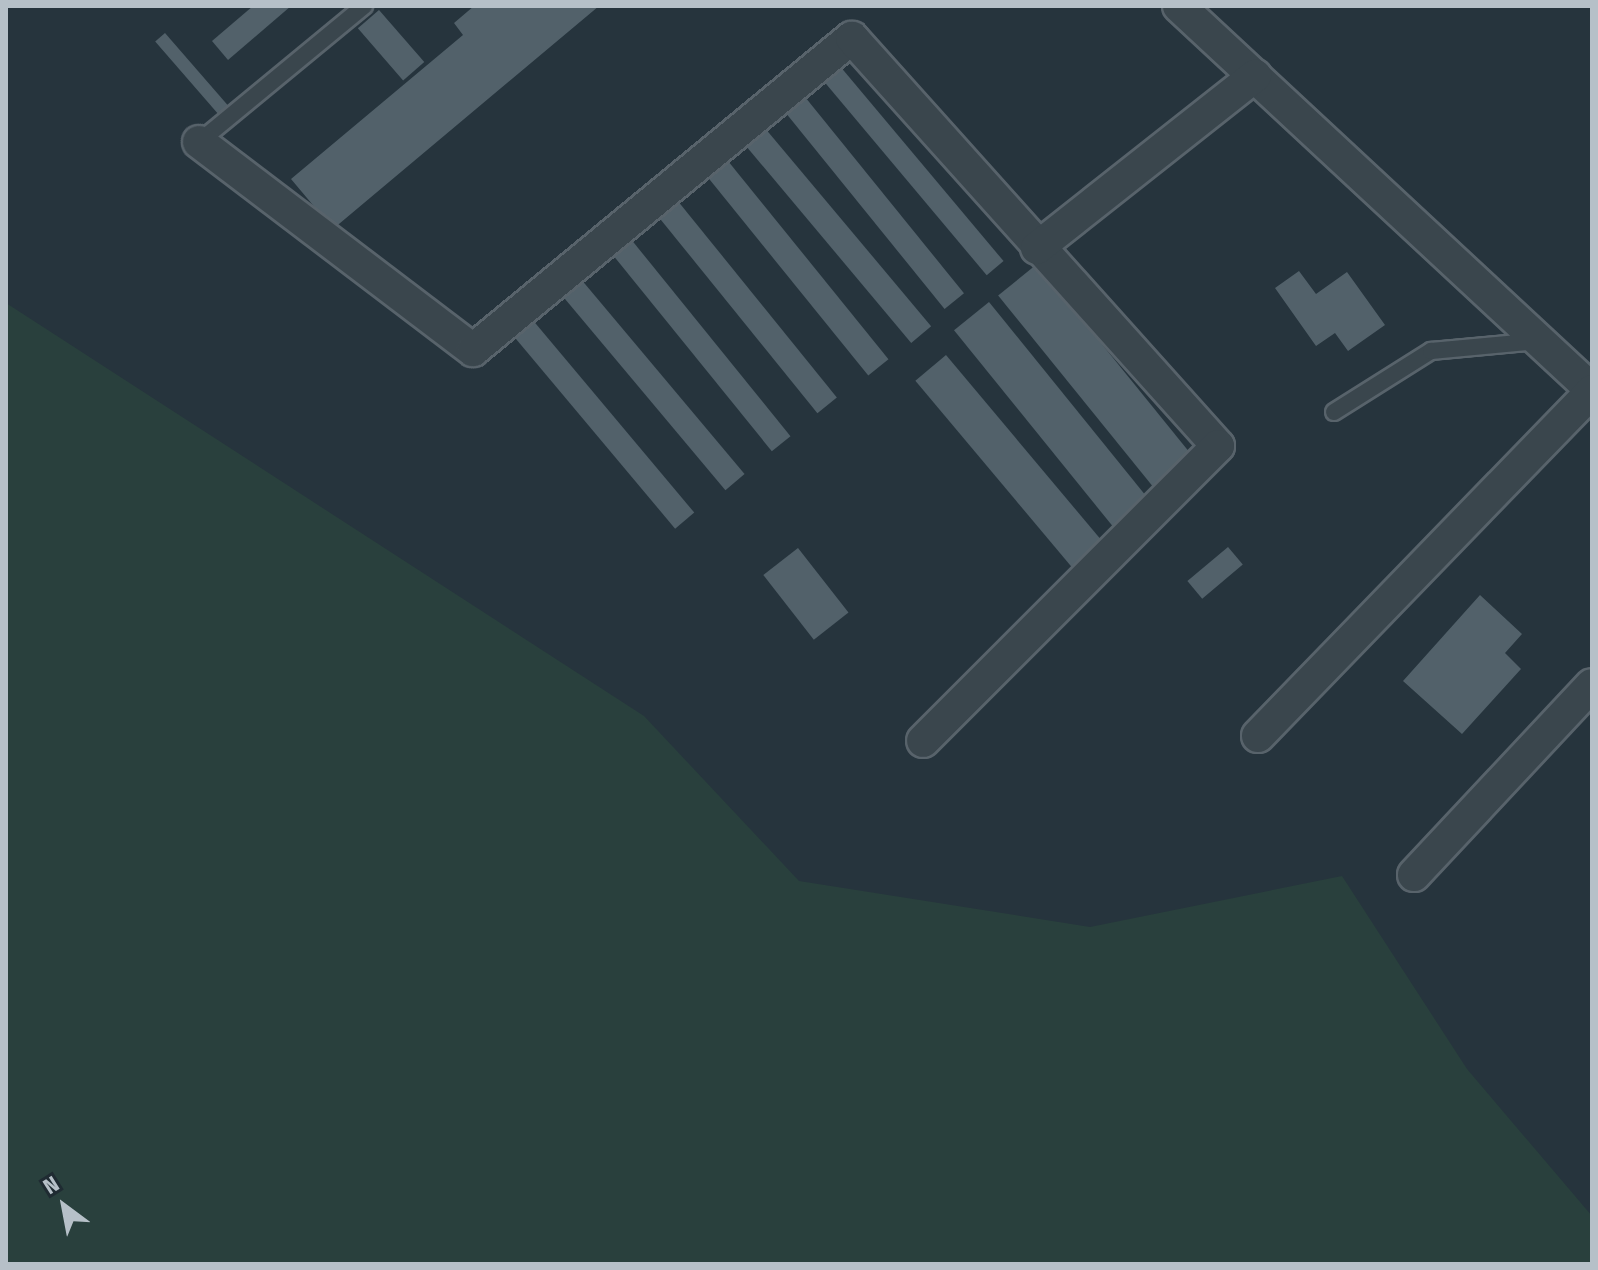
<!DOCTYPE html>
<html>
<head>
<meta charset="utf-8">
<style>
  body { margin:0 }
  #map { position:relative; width:1598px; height:1270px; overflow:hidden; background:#26343d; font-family:"Fira Sans Condensed",sans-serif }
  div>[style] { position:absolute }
  .green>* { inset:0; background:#29403d }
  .building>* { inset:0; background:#52616a; transform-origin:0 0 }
  .roads { filter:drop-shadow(2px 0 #58636b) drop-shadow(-2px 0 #58636b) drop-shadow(0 2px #58636b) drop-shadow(0 -2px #58636b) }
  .service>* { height:16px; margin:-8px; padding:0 8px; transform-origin:8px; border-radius:8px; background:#3a464d }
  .minor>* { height:32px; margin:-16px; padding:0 16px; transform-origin:16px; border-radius:16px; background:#3a464d }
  span { translate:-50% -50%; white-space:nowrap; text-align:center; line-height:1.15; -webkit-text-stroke:6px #1f2b32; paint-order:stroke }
  .frame { position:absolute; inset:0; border:8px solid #b6c0c8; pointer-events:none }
  .north { position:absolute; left:24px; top:1166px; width:80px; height:80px; -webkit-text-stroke:6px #1f2b32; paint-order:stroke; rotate:328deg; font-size:22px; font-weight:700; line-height:32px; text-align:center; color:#b6c0c8 }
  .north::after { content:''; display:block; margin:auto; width:28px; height:36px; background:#b6c0c8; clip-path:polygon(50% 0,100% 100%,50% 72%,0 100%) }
</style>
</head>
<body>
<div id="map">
  <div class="green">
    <i style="clip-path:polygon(6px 303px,644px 716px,799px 881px,1090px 927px,1342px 876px,1467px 1069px,1592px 1216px,1592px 1264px,6px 1264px)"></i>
  </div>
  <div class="building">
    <i style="clip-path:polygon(253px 6px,291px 6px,228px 60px,212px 41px)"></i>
    <i style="clip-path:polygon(474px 6px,599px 6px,333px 229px,291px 179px,463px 35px,454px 23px)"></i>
    <i style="left:379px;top:10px;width:69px;height:28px;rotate:49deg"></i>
    <i style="left:165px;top:33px;width:98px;height:13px;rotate:49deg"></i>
    <i style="left:839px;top:65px;width:256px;height:22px;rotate:50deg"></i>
    <i style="left:801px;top:92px;width:259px;height:25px;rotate:51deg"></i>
    <i style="left:764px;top:127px;width:260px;height:26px;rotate:50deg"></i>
    <i style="left:728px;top:161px;width:255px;height:26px;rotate:51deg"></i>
    <i style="left:677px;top:200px;width:254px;height:25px;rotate:51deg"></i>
    <i style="left:630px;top:238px;width:255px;height:24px;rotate:51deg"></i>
    <i style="left:1037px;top:264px;width:249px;height:50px;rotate:51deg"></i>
    <i style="clip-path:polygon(1299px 271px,1316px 294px,1347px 272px,1385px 325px,1348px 351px,1335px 333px,1316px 346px,1275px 288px)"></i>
    <i style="left:580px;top:278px;width:256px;height:25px;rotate:50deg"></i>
    <i style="left:989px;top:302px;width:256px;height:45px;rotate:51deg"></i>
    <i style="left:531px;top:318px;width:254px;height:25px;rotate:50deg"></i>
    <i style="left:946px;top:355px;width:252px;height:40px;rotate:50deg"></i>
    <i style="left:1228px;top:547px;width:23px;height:53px;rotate:50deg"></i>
    <i style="left:798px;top:548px;width:82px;height:44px;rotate:52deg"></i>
    <i style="clip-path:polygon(1480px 595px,1522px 634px,1505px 653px,1521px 669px,1462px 734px,1403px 681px)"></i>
  </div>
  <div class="roads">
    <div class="service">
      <i style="left:199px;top:142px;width:214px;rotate:-39.5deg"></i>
      <i style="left:1334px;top:412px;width:115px;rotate:-32.2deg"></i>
      <i style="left:1431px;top:351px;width:107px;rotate:-5.3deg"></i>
    </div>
    <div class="minor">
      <i style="left:1179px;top:6px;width:564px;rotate:42.92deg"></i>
      <i style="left:199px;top:142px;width:344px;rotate:37.2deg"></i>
      <i style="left:473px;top:350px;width:491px;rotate:-39.5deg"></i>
      <i style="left:852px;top:38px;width:548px;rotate:48.11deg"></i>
      <i style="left:1218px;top:446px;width:417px;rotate:135deg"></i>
      <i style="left:1037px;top:248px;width:278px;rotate:-38.3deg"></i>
      <i style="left:1258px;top:736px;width:480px;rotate:-45.9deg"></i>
      <i style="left:1414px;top:875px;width:260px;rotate:-46.9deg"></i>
    </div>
  </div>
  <div class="frame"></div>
  <div class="north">N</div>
</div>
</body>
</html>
